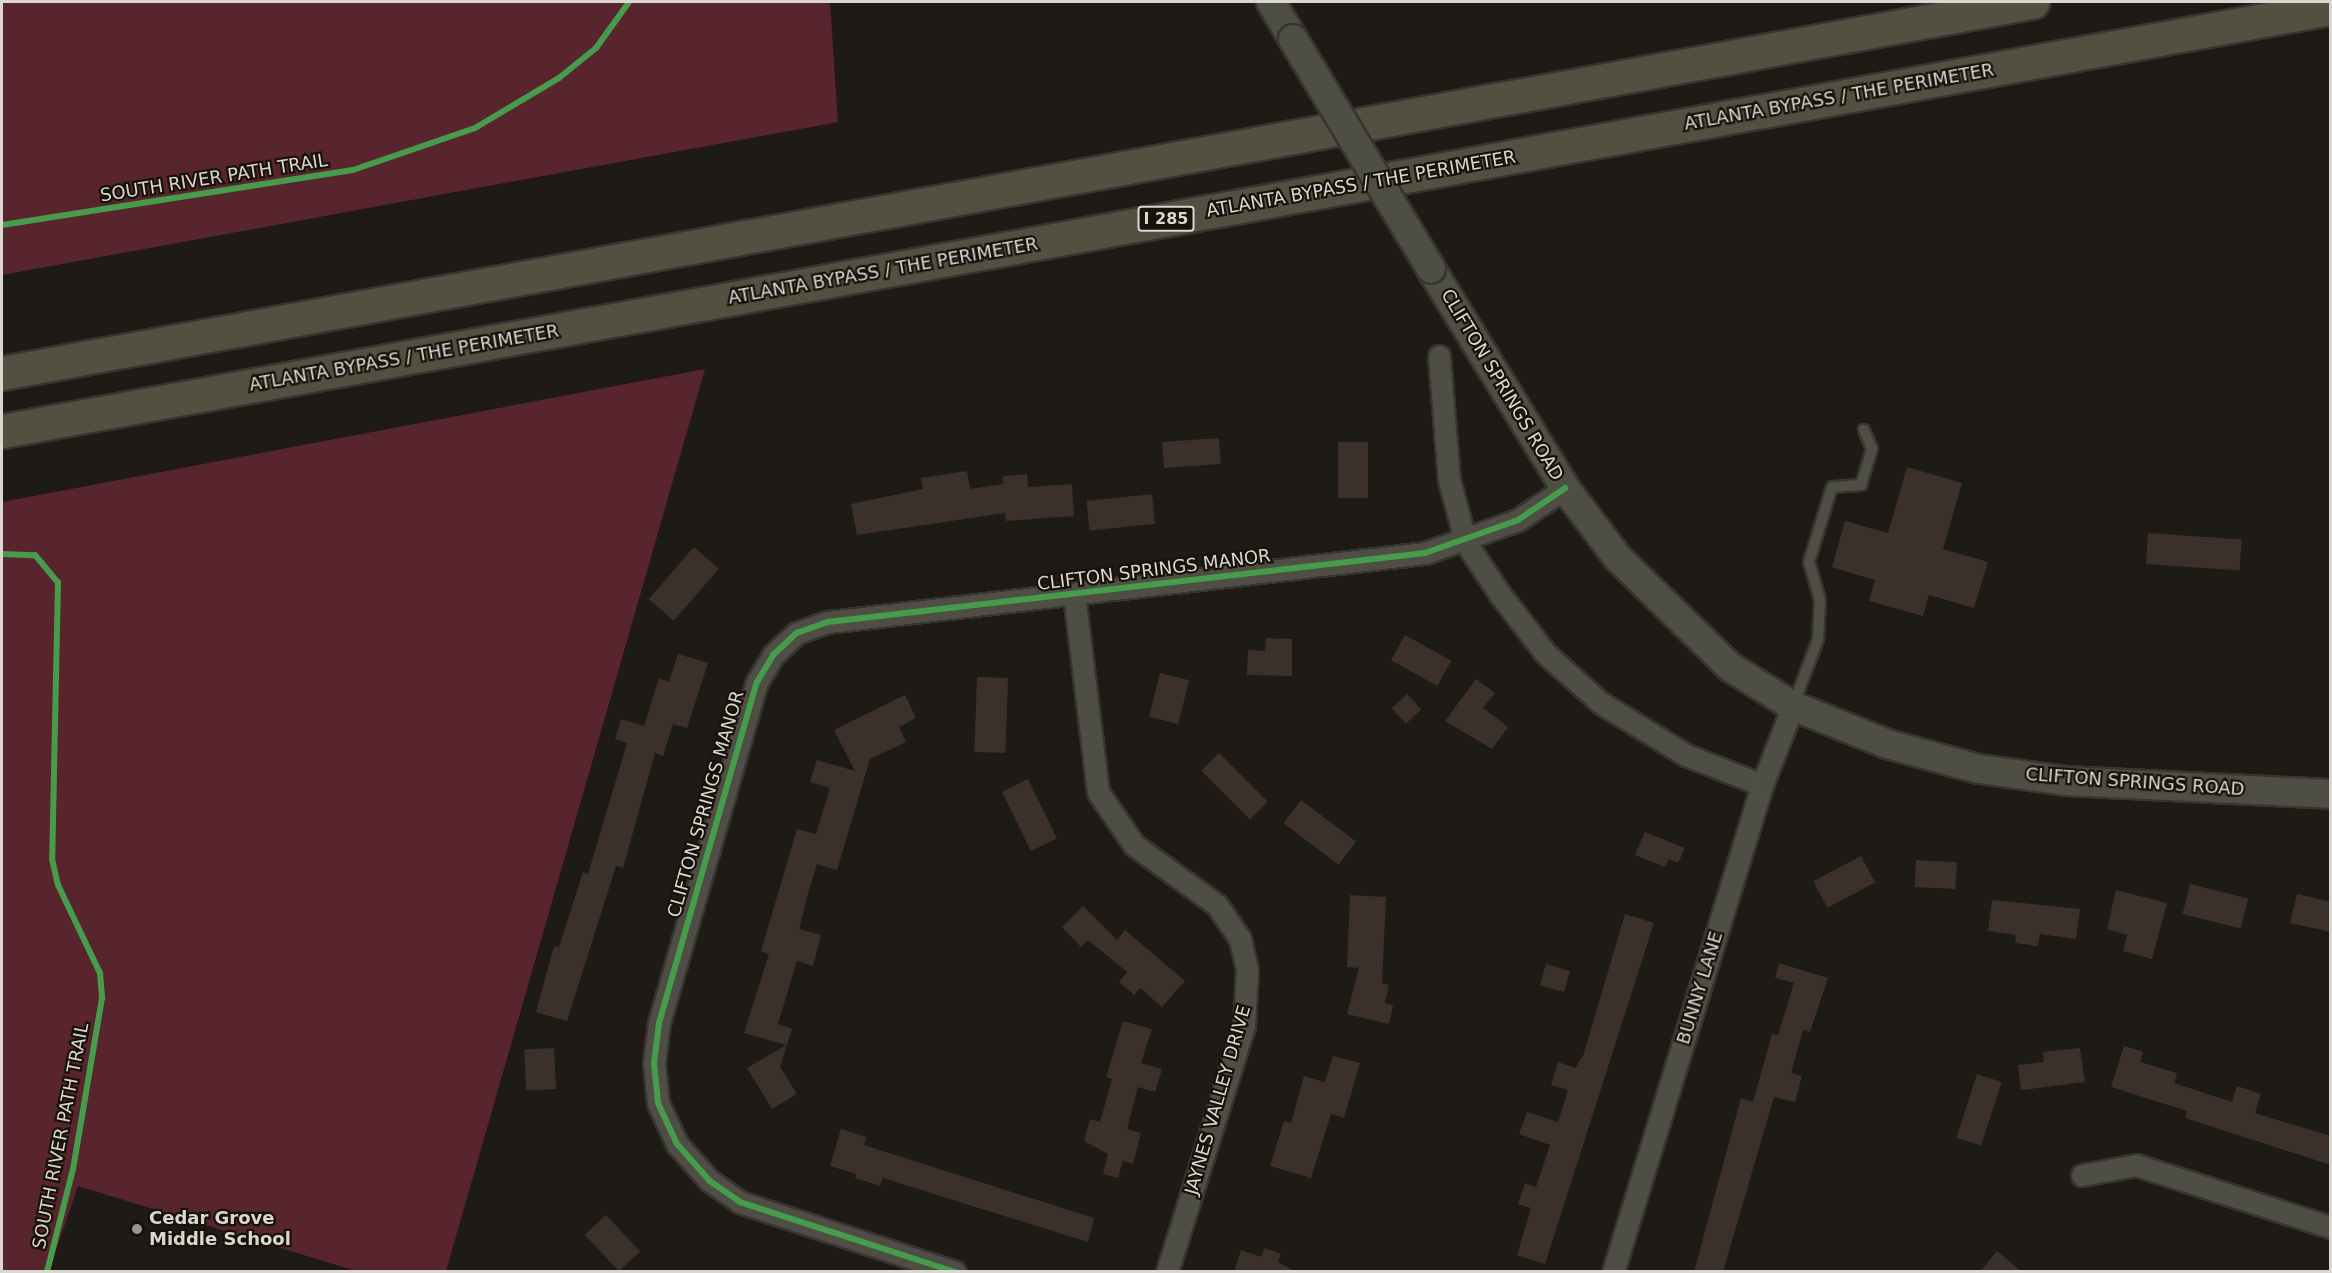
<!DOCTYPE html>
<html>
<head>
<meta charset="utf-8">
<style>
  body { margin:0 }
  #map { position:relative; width:2332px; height:1273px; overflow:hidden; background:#1e1a16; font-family:"DejaVu Sans",sans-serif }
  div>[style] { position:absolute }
  .green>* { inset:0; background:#58242e }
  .building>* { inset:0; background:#3c302a; transform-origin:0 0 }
  .roads { filter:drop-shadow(2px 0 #373431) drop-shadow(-2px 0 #373431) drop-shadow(0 2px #373431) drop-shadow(0 -2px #373431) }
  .lane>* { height:10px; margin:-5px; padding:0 5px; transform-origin:5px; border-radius:5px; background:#4e4e45 }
  .street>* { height:21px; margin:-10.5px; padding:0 10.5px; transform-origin:10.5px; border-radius:10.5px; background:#4e4e45 }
  .secondary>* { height:28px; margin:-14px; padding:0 14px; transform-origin:14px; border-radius:14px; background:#4e4e42 }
  .highway>* { height:33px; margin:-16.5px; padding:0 16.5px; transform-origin:16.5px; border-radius:16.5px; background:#525141 }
  .bridges { filter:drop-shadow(2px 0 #373431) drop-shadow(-2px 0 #373431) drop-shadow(0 2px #373431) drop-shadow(0 -2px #373431) }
  .secondary-bridge>* { height:28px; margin:-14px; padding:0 14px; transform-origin:14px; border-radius:14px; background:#4e4e42 }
  .cycleway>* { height:6px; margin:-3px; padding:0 3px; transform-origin:3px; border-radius:3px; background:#469c4c }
  .dots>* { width:16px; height:16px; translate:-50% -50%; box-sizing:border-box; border:3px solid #17120a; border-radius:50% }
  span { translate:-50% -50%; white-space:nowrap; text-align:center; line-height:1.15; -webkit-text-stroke:4.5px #17120a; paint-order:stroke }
  .shield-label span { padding:2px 4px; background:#17120a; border:2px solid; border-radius:4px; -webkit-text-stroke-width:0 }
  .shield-label { font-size:16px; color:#dad6d1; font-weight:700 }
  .street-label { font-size:18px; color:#dad6d1 }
  .poi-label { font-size:18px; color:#dad6d1; font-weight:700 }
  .left { translate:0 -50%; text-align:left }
  .frame { position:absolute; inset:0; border:3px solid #dad6d1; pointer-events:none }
</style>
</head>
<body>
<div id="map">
  <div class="green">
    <i style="clip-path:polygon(2px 2px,830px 2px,838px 122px,2px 275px)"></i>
    <i style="clip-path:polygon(705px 369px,446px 1271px,356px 1271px,78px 1186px,49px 1271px,2px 1271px,2px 502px)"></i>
  </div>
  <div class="building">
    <i style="left:1219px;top:438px;width:26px;height:57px;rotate:86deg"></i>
    <i style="left:1338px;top:442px;width:30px;height:56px"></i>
    <i style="clip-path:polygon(1907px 467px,1962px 483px,1943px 549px,1988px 562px,1974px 608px,1929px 595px,1923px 616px,1869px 601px,1875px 580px,1832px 567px,1845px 521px,1888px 533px)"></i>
    <i style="clip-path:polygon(967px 471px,970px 489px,1003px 484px,1003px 476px,1027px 474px,1028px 487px,1072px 484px,1074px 516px,1006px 521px,1005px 513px,857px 535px,851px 504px,923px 489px,921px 478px)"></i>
    <i style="left:1152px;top:494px;width:30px;height:66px;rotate:84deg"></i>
    <i style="left:2148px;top:533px;width:94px;height:31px;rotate:4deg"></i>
    <i style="left:694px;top:547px;width:33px;height:69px;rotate:41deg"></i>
    <i style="left:1405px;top:635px;width:53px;height:29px;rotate:29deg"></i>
    <i style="clip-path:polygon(1266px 638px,1292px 639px,1292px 676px,1247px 675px,1248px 650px,1265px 651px)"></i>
    <i style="clip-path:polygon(678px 654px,708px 663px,687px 728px,673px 724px,663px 756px,655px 753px,623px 868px,616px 866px,567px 1021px,536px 1012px,554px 946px,559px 947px,583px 872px,588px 874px,627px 743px,615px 739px,621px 719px,644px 726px,659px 678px,669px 682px)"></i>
    <i style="left:1160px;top:673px;width:30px;height:45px;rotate:14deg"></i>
    <i style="left:977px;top:677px;width:31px;height:75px;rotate:2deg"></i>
    <i style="clip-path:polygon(1476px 679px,1495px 693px,1483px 708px,1508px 727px,1492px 749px,1445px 721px)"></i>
    <i style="left:1407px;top:694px;width:21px;height:21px;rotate:47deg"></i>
    <i style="clip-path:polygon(905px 695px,916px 718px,899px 727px,906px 742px,870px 759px,837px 870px,817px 864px,809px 890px,799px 929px,821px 935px,813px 966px,797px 961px,778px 1024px,792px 1029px,780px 1067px,797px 1094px,772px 1109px,747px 1068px,786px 1045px,744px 1033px,769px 954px,761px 951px,797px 829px,816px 834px,830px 788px,810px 782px,817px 760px,855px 771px,834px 730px)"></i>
    <i style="left:1219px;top:753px;width:69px;height:25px;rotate:45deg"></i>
    <i style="left:1028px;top:779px;width:66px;height:29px;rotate:64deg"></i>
    <i style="left:1301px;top:800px;width:69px;height:29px;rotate:37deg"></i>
    <i style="clip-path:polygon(1645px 832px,1685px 848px,1678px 863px,1669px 859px,1665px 867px,1635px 855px)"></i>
    <i style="left:1861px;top:856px;width:30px;height:54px;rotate:62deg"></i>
    <i style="left:1916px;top:860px;width:41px;height:27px;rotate:3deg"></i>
    <i style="left:2190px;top:884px;width:60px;height:31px;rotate:14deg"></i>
    <i style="clip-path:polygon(2116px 890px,2167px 903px,2152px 959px,2123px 951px,2127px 935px,2107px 929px)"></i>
    <i style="clip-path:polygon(2297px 894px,2331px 902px,2331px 932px,2290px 923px)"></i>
    <i style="clip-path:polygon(1350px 895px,1386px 897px,1382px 983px,1389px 985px,1385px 1003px,1393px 1005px,1389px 1024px,1347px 1014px,1359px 968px,1347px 967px)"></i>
    <i style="clip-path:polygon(1992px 900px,2080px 909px,2076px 939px,2040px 934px,2038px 946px,2015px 943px,2016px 935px,1988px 931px)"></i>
    <i style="clip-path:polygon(1083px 906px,1117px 940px,1125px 930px,1185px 981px,1162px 1007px,1140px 988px,1134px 995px,1119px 982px,1127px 972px,1088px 940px,1081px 947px,1062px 927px)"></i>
    <i style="clip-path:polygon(1625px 914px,1654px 923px,1545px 1264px,1517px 1255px,1531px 1208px,1518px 1204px,1525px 1183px,1536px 1187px,1550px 1145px,1519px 1134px,1527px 1112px,1558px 1122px,1568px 1090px,1551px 1085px,1558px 1062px,1575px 1068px,1583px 1056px)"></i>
    <i style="clip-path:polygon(1779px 963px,1828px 978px,1810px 1032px,1803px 1030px,1791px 1073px,1802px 1076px,1795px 1102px,1774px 1097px,1723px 1272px,1694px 1272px,1741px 1098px,1753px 1102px,1772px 1034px,1778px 1035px,1794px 983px,1775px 978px)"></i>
    <i style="left:1546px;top:964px;width:25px;height:22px;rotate:16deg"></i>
    <i style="clip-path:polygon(1123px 1021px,1152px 1029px,1141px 1063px,1162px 1069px,1155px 1092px,1138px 1087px,1127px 1129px,1141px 1133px,1133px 1164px,1123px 1161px,1118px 1178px,1103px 1174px,1108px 1154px,1084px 1141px,1090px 1119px,1100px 1122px,1112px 1079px,1106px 1077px)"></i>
    <i style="clip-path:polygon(2124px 1046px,2143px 1052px,2140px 1062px,2177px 1073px,2174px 1083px,2232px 1102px,2237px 1086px,2261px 1094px,2255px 1113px,2331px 1136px,2331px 1165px,2185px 1118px,2187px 1111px,2111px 1087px)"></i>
    <i style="left:554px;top:1048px;width:41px;height:30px;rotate:87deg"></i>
    <i style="clip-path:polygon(2080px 1048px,2085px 1082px,2021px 1090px,2018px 1065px,2044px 1062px,2043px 1052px)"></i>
    <i style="clip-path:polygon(1333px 1056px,1360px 1063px,1344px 1118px,1331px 1114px,1311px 1178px,1270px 1166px,1284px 1121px,1291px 1123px,1304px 1076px,1325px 1082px)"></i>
    <i style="left:1977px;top:1074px;width:26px;height:67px;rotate:18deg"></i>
    <i style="clip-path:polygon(841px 1129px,866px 1137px,864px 1145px,1094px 1218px,1088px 1242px,883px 1178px,880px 1186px,855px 1178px,856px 1174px,830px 1166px)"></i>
    <i style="left:606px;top:1215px;width:50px;height:29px;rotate:47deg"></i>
    <i style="clip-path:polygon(1264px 1248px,1281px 1254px,1278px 1262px,1296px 1272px,1234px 1272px,1241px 1250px,1262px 1257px)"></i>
    <i style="clip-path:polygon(1997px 1251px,2022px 1272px,1980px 1272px)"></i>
  </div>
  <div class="roads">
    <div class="lane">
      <i style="left:1793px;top:706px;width:72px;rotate:-69.5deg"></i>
      <i style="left:1818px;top:639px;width:39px;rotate:-87deg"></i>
      <i style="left:1820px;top:600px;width:40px;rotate:-106deg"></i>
      <i style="left:1809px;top:562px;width:78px;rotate:-73deg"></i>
      <i style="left:1832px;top:487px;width:29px;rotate:-4deg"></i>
      <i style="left:1861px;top:485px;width:38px;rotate:-73deg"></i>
      <i style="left:1872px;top:449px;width:21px;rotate:-113deg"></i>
    </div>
    <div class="street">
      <i style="left:1439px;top:356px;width:124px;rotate:85.4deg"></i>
      <i style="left:1449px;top:480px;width:65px;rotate:74.9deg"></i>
      <i style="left:1466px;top:543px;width:60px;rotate:56.6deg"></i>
      <i style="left:1499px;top:593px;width:77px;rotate:52.4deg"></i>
      <i style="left:1546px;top:654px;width:74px;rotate:41.7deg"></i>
      <i style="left:1601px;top:703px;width:100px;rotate:31.5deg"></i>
      <i style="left:1686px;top:755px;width:82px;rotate:21.5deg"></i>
      <i style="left:1074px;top:594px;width:199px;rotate:83.1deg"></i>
      <i style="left:1098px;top:792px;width:64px;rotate:55.8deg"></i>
      <i style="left:1134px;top:845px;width:102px;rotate:35.9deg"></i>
      <i style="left:1217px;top:905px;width:41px;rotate:55.9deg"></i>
      <i style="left:1240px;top:939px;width:32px;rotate:77deg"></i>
      <i style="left:1247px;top:970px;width:56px;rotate:93.1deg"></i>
      <i style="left:1244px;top:1026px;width:258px;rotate:107.4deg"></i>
      <i style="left:2082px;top:1175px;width:55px;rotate:-10.5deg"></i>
      <i style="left:2136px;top:1165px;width:204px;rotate:17.7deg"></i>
      <i style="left:955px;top:1272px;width:226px;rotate:-162deg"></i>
      <i style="left:740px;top:1202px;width:38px;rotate:-145deg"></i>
      <i style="left:709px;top:1180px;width:48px;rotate:-131.6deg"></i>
      <i style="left:677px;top:1144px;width:45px;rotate:-114.9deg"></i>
      <i style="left:658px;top:1103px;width:40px;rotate:-95.7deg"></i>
      <i style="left:654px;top:1063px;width:40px;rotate:-82.9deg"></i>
      <i style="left:659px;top:1023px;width:355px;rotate:-74deg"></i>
      <i style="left:757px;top:682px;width:31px;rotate:-59deg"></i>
      <i style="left:773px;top:655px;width:33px;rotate:-43deg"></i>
      <i style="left:797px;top:633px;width:33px;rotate:-20deg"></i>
      <i style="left:828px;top:622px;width:601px;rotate:-6.59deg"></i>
      <i style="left:1425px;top:553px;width:99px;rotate:-19.5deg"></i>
      <i style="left:1518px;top:520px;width:57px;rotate:-34.2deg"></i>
      <i style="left:1613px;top:1272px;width:509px;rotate:-72.99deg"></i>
      <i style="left:1762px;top:785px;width:85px;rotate:-68.6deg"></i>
    </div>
    <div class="secondary">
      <i style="left:1271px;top:2px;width:43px;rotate:59.3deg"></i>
      <i style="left:1431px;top:269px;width:257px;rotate:58.5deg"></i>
      <i style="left:1565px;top:488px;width:88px;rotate:52.9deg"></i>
      <i style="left:1618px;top:558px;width:156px;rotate:44.2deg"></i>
      <i style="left:1730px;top:667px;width:74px;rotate:31.8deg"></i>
      <i style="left:1793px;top:706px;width:101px;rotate:22deg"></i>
      <i style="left:1887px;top:744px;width:95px;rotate:15.2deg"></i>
      <i style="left:1979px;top:769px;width:87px;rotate:7.9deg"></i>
      <i style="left:2065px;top:781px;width:265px;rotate:2.8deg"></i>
    </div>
    <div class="highway">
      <i style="left:2px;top:373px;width:2064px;rotate:-10.36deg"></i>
      <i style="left:2px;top:431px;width:2366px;rotate:-10.3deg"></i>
    </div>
  </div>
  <div class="bridges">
    <div class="secondary-bridge">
      <i style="left:1293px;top:39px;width:268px;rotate:59deg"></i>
    </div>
  </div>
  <div class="cycleway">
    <i style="left:2px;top:225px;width:355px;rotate:-8.9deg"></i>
    <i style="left:353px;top:170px;width:129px;rotate:-19deg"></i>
    <i style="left:475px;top:128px;width:98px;rotate:-30.8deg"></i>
    <i style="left:559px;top:78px;width:48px;rotate:-39deg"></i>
    <i style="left:596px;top:48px;width:57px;rotate:-54.3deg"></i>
    <i style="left:2px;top:554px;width:33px;rotate:2deg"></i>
    <i style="left:35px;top:555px;width:35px;rotate:50deg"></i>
    <i style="left:58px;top:582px;width:277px;rotate:91.2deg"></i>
    <i style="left:52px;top:859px;width:27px;rotate:77deg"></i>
    <i style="left:58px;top:885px;width:98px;rotate:64.5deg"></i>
    <i style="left:100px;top:973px;width:25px;rotate:85deg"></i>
    <i style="left:102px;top:998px;width:173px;rotate:99.6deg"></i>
    <i style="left:73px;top:1169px;width:106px;rotate:104.2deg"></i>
    <i style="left:955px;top:1272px;width:226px;rotate:-162deg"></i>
    <i style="left:740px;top:1202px;width:38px;rotate:-145deg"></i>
    <i style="left:709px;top:1180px;width:48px;rotate:-131.6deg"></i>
    <i style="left:677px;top:1144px;width:45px;rotate:-114.9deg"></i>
    <i style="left:658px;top:1103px;width:40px;rotate:-95.7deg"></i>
    <i style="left:654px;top:1063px;width:40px;rotate:-82.9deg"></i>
    <i style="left:659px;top:1023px;width:355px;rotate:-74deg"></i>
    <i style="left:757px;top:682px;width:31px;rotate:-59deg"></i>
    <i style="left:773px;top:655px;width:33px;rotate:-43deg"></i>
    <i style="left:797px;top:633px;width:33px;rotate:-20deg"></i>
    <i style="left:828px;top:622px;width:601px;rotate:-6.59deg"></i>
    <i style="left:1425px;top:553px;width:99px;rotate:-19.5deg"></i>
    <i style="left:1518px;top:520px;width:57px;rotate:-34.2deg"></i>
  </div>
  <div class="dots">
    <i style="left:137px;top:1229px;background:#989490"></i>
  </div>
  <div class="shield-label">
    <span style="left:1166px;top:219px">I 285</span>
  </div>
  <div class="street-label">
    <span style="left:1839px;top:97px;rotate:-10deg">ATLANTA BYPASS / THE PERIMETER</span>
    <span style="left:214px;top:178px;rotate:-9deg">SOUTH RIVER PATH TRAIL</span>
    <span style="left:1361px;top:184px;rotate:-10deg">ATLANTA BYPASS / THE PERIMETER</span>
    <span style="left:883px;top:271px;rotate:-10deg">ATLANTA BYPASS / THE PERIMETER</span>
    <span style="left:404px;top:358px;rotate:-10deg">ATLANTA BYPASS / THE PERIMETER</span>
    <span style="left:1502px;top:385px;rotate:59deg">CLIFTON SPRINGS ROAD</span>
    <span style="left:1154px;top:570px;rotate:-7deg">CLIFTON SPRINGS MANOR</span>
    <span style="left:2135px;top:782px;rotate:4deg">CLIFTON SPRINGS ROAD</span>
    <span style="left:706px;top:804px;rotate:-74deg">CLIFTON SPRINGS MANOR</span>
    <span style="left:1700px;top:988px;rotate:-73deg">BUNNY LANE</span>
    <span style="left:1218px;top:1100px;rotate:-74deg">JAYNES VALLEY DRIVE</span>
    <span style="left:61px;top:1136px;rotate:-79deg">SOUTH RIVER PATH TRAIL</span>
  </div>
  <div class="poi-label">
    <span class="left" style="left:149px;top:1229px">Cedar Grove<br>Middle School</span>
  </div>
  <div class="frame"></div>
</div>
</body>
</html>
